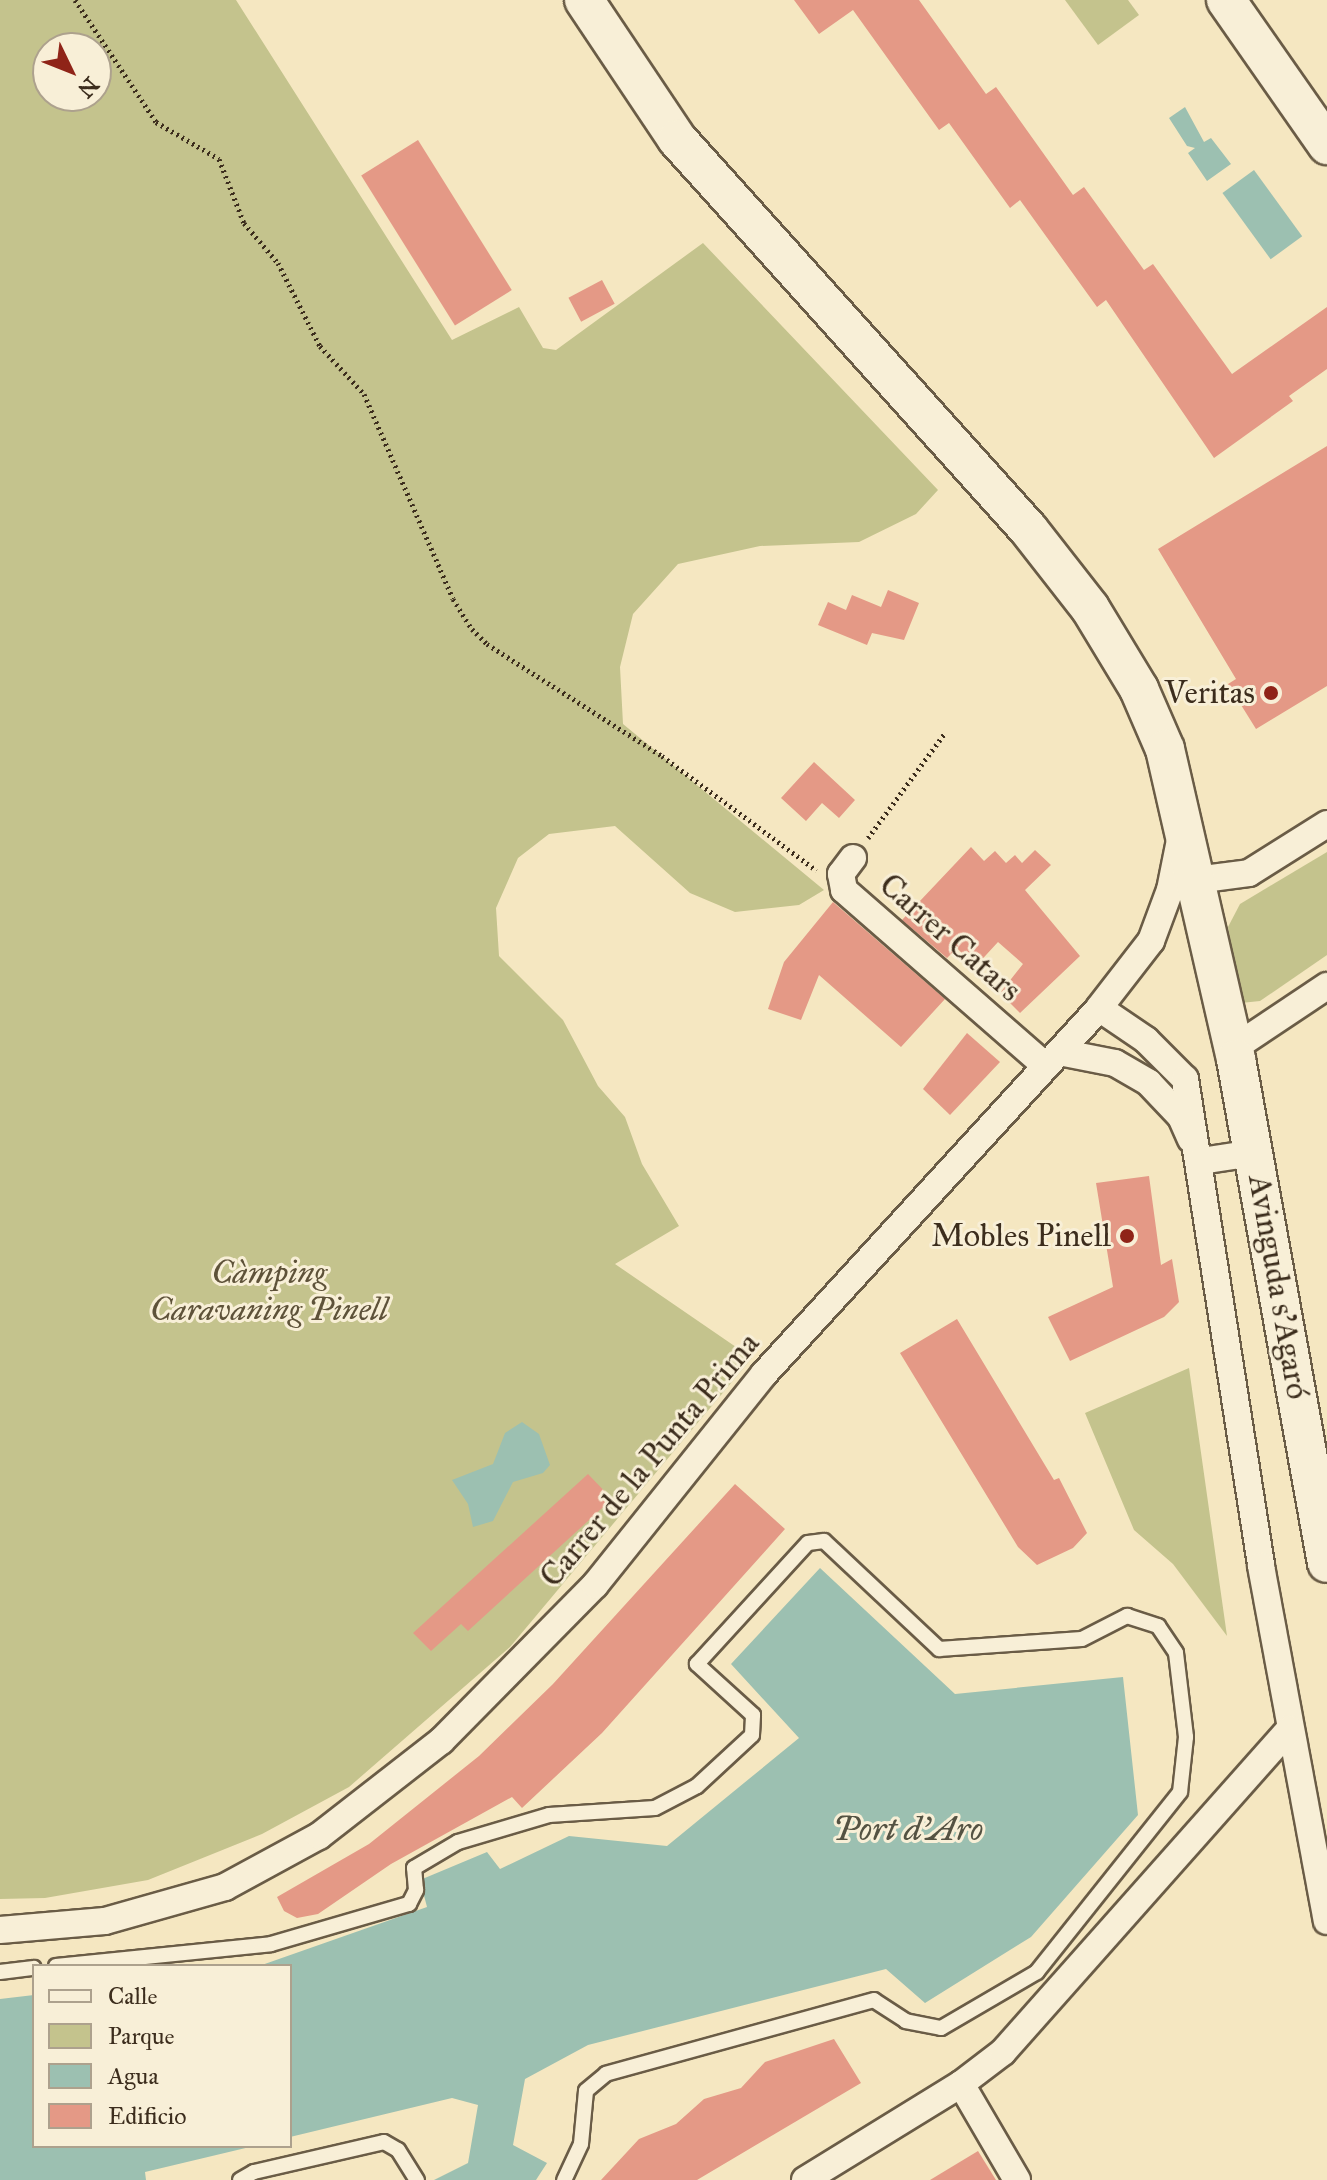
<!DOCTYPE html>
<html>
<head>
<meta charset="utf-8">
<style>
  body { margin:0 }
  #map { position:relative; width:1327px; height:2180px; overflow:hidden; background:#f5e7c1; font-family:"IM FELL Great Primer",serif }
  div>[style] { position:absolute }
  .green>* { inset:0; background:#c4c38d }
  .water>* { inset:0; background:#9cc0b1; transform-origin:0 0 }
  .building>* { inset:0; background:#e49986; transform-origin:0 0 }
  .path>* { height:5px; margin-top:-2.5px; transform-origin:0; background:repeating-linear-gradient(90deg,#3c2d1d 0 2px,transparent 0 6px) }
  .roads { filter:drop-shadow(2px 0 #6a5c46) drop-shadow(-2px 0 #6a5c46) drop-shadow(0 2px #6a5c46) drop-shadow(0 -2px #6a5c46) }
  .lane>* { height:14px; margin:-7px; padding:0 7px; transform-origin:7px; border-radius:7px; background:#f8efd7 }
  .street>* { height:26px; margin:-13px; padding:0 13px; transform-origin:13px; border-radius:13px; background:#f8efd7 }
  .secondary>* { height:38px; margin:-19px; padding:0 19px; transform-origin:19px; border-radius:19px; background:#f8efd7 }
  .dots>* { width:22px; height:22px; translate:-50% -50%; box-sizing:border-box; border:4px solid #f8efd7; border-radius:50% }
  span { translate:-50% -50%; white-space:nowrap; text-align:center; line-height:1.15; -webkit-text-stroke:6px #f8efd7; paint-order:stroke }
  .poi-label { font-size:32px; color:#3c2d1d }
  .right { translate:-100% -50%; text-align:right }
  .street-label { font-size:32px; color:#3c2d1d }
  .park-label { font-size:32px; color:#5e5239; font-style:italic }
  .water-label { font-size:34px; color:#545242; font-style:italic }
  .legend { position:absolute; left:32px; top:1964px; width:260px; height:184px; box-sizing:border-box; background:#f8efd7; border:2px solid #ada18d; margin:0; padding:10px 14px; list-style:none; font-size:24px; color:#3c2d1d }
  .legend li { display:flex; align-items:center; gap:16px; height:40px }
  .legend b { width:40px; border:2px solid #ada18d }
  .north { position:absolute; left:32px; top:32px; width:80px; height:80px; box-sizing:border-box; background:#f8efd7; border:2px solid #ada18d; border-radius:50%; rotate:133deg; font-size:22px; font-weight:700; line-height:32px; text-align:center; color:#3c2d1d }
  .north::after { content:''; display:block; margin:auto; width:28px; height:36px; background:#8f2418; clip-path:polygon(50% 0,100% 100%,50% 72%,0 100%) }
</style>
</head>
<body>
<div id="map">
  <div class="green">
    <i style="clip-path:polygon(evenodd,0 0,236px 0,452px 340px,519px 307px,543px 348px,556px 350px,703px 243px,938px 490px,916px 514px,859px 542px,760px 546px,678px 564px,633px 614px,620px 667px,623px 724px,824px 890px,799px 905px,735px 912px,690px 893px,615px 826px,549px 834px,518px 858px,496px 908px,499px 956px,563px 1020px,598px 1086px,625px 1117px,642px 1164px,679px 1226px,615px 1264px,752px 1358px,510px 1647px,349px 1787px,262px 1834px,148px 1880px,45px 1898px,0 1899px,0 0,48px 48px,96px 48px,96px 96px,48px 96px,48px 48px)"></i>
    <i style="clip-path:polygon(1065px 0,1128px 0,1139px 15px,1098px 45px)"></i>
    <i style="clip-path:polygon(1327px 852px,1327px 955px,1260px 1001px,1241px 1003px,1228px 927px,1240px 904px)"></i>
    <i style="clip-path:polygon(1189px 1368px,1227px 1636px,1173px 1564px,1134px 1530px,1085px 1413px)"></i>
  </div>
  <div class="water">
    <i style="clip-path:polygon(1185px 107px,1204px 142px,1211px 138px,1231px 164px,1207px 181px,1188px 153px,1195px 148px,1187px 146px,1169px 118px)"></i>
    <i style="left:1254px;top:170px;width:82px;height:39px;rotate:54deg"></i>
    <i style="clip-path:polygon(522px 1422px,539px 1434px,550px 1465px,543px 1473px,513px 1482px,493px 1521px,473px 1527px,468px 1504px,452px 1480px,493px 1464px,505px 1433px)"></i>
    <i style="clip-path:polygon(820px 1568px,955px 1694px,1123px 1677px,1138px 1815px,1031px 1937px,925px 2003px,886px 1969px,588px 2045px,525px 2079px,513px 2145px,547px 2163px,536px 2180px,434px 2180px,468px 2163px,478px 2105px,452px 2098px,290px 2137px,290px 1966px,259px 1966px,427px 1907px,420px 1880px,487px 1852px,500px 1869px,569px 1836px,667px 1846px,799px 1738px,731px 1664px)"></i>
    <i style="clip-path:polygon(34px 1995px,34px 2146px,254px 2146px,145px 2172px,146px 2180px,0 2180px,0 1999px)"></i>
  </div>
  <div class="building">
    <i style="clip-path:polygon(794px 0,919px 0,986px 94px,996px 87px,1073px 195px,1084px 187px,1144px 270px,1153px 264px,1232px 374px,1327px 307px,1327px 369px,1289px 396px,1293px 401px,1214px 458px,1106px 300px,1097px 307px,1020px 200px,1010px 208px,949px 123px,939px 130px,853px 10px,819px 34px)"></i>
    <i style="left:418px;top:140px;width:177px;height:67px;rotate:58deg"></i>
    <i style="left:602px;top:280px;width:27px;height:38px;rotate:62deg"></i>
    <i style="clip-path:polygon(1327px 446px,1327px 686px,1256px 729px,1228px 684px,1236px 679px,1158px 549px)"></i>
    <i style="clip-path:polygon(888px 590px,919px 603px,904px 640px,872px 633px,867px 645px,818px 625px,828px 602px,846px 610px,852px 595px,881px 607px)"></i>
    <i style="clip-path:polygon(814px 762px,855px 800px,839px 818px,822px 803px,806px 821px,781px 798px)"></i>
    <i style="clip-path:polygon(971px 847px,984px 861px,995px 851px,1006px 863px,1015px 855px,1022px 863px,1035px 850px,1051px 865px,1025px 890px,1080px 956px,1020px 1013px,1000px 993px,1023px 964px,998px 942px,975px 967px,957px 948px,947px 958px,902px 920px)"></i>
    <i style="clip-path:polygon(833px 902px,945px 999px,901px 1047px,819px 975px,801px 1020px,768px 1009px,784px 962px)"></i>
    <i style="clip-path:polygon(967px 1033px,1000px 1062px,950px 1115px,923px 1089px)"></i>
    <i style="clip-path:polygon(1149px 1176px,1161px 1265px,1172px 1259px,1179px 1302px,1164px 1317px,1070px 1361px,1048px 1317px,1113px 1287px,1096px 1183px)"></i>
    <i style="clip-path:polygon(957px 1319px,1054px 1480px,1059px 1478px,1087px 1533px,1073px 1548px,1037px 1565px,1018px 1547px,900px 1353px)"></i>
    <i style="clip-path:polygon(588px 1474px,612px 1499px,468px 1631px,461px 1624px,431px 1651px,413px 1633px)"></i>
    <i style="clip-path:polygon(735px 1484px,785px 1529px,602px 1733px,522px 1808px,512px 1797px,391px 1864px,318px 1914px,297px 1918px,284px 1911px,277px 1897px,369px 1844px,479px 1756px,553px 1684px)"></i>
    <i style="clip-path:polygon(834px 2039px,861px 2083px,697px 2180px,601px 2180px,639px 2139px,676px 2124px,704px 2099px,741px 2088px,765px 2062px)"></i>
    <i style="clip-path:polygon(978px 2151px,996px 2180px,930px 2180px)"></i>
  </div>
  <div class="path">
    <i style="left:75px;top:0;width:146px;rotate:56.4deg"></i>
    <i style="left:156px;top:122px;width:73px;rotate:30.4deg"></i>
    <i style="left:219px;top:159px;width:69px;rotate:68.7deg"></i>
    <i style="left:244px;top:223px;width:52px;rotate:49.6deg"></i>
    <i style="left:278px;top:263px;width:93px;rotate:63.2deg"></i>
    <i style="left:320px;top:346px;width:65px;rotate:47.5deg"></i>
    <i style="left:364px;top:394px;width:223px;rotate:66.5deg"></i>
    <i style="left:453px;top:599px;width:36px;rotate:58deg"></i>
    <i style="left:472px;top:629px;width:21px;rotate:45deg"></i>
    <i style="left:487px;top:644px;width:208px;rotate:32.6deg"></i>
    <i style="left:662px;top:756px;width:192px;rotate:36.5deg"></i>
    <i style="left:868px;top:838px;width:129px;rotate:-53.8deg"></i>
  </div>
  <div class="roads">
    <div class="lane">
      <i style="left:56px;top:1966px;width:216px;rotate:-5.8deg"></i>
      <i style="left:271px;top:1944px;width:144px;rotate:-16.2deg"></i>
      <i style="left:409px;top:1904px;width:16px;rotate:-63deg"></i>
      <i style="left:416px;top:1890px;width:22px;rotate:-95deg"></i>
      <i style="left:414px;top:1868px;width:51px;rotate:-30.6deg"></i>
      <i style="left:458px;top:1842px;width:95px;rotate:-16.5deg"></i>
      <i style="left:549px;top:1815px;width:106px;rotate:-3.8deg"></i>
      <i style="left:655px;top:1808px;width:47px;rotate:-27.6deg"></i>
      <i style="left:697px;top:1786px;width:75px;rotate:-42.8deg"></i>
      <i style="left:752px;top:1735px;width:20px;rotate:-87deg"></i>
      <i style="left:753px;top:1715px;width:76px;rotate:-137.7deg"></i>
      <i style="left:697px;top:1664px;width:164px;rotate:-47.5deg"></i>
      <i style="left:808px;top:1543px;width:16px;rotate:-7deg"></i>
      <i style="left:824px;top:1541px;width:158px;rotate:43.2deg"></i>
      <i style="left:939px;top:1649px;width:143px;rotate:-4deg"></i>
      <i style="left:1082px;top:1639px;width:51px;rotate:-27.1deg"></i>
      <i style="left:1127px;top:1616px;width:33px;rotate:18deg"></i>
      <i style="left:1158px;top:1626px;width:32px;rotate:56deg"></i>
      <i style="left:1176px;top:1653px;width:85px;rotate:83.2deg"></i>
      <i style="left:1186px;top:1737px;width:55px;rotate:96.2deg"></i>
      <i style="left:1180px;top:1792px;width:230px;rotate:128.5deg"></i>
      <i style="left:1037px;top:1972px;width:111px;rotate:149.7deg"></i>
      <i style="left:941px;top:2028px;width:36px;rotate:-169deg"></i>
      <i style="left:906px;top:2021px;width:38px;rotate:-147deg"></i>
      <i style="left:874px;top:2000px;width:278px;rotate:164.6deg"></i>
      <i style="left:606px;top:2074px;width:26px;rotate:140deg"></i>
      <i style="left:586px;top:2091px;width:53px;rotate:95.4deg"></i>
      <i style="left:581px;top:2144px;width:40px;rotate:115deg"></i>
      <i style="left:0;top:1972px;width:34px;rotate:-7deg"></i>
      <i style="left:240px;top:2180px;width:16px;rotate:-30deg"></i>
      <i style="left:254px;top:2172px;width:133px;rotate:-13deg"></i>
      <i style="left:384px;top:2142px;width:16px;rotate:30deg"></i>
      <i style="left:398px;top:2150px;width:36px;rotate:58deg"></i>
    </div>
    <div class="street">
      <i style="left:853px;top:858px;width:20px;rotate:127deg"></i>
      <i style="left:841px;top:874px;width:16px;rotate:79deg"></i>
      <i style="left:844px;top:890px;width:268px;rotate:41.1deg"></i>
      <i style="left:1196px;top:880px;width:53px;rotate:-7.5deg"></i>
      <i style="left:1249px;top:873px;width:92px;rotate:-32.1deg"></i>
      <i style="left:1099px;top:1008px;width:57px;rotate:34.2deg"></i>
      <i style="left:1146px;top:1040px;width:55px;rotate:45deg"></i>
      <i style="left:1185px;top:1079px;width:493px;rotate:81.1deg"></i>
      <i style="left:1261px;top:1566px;width:361px;rotate:79.5deg"></i>
      <i style="left:1234px;top:1048px;width:112px;rotate:-33.7deg"></i>
      <i style="left:1059px;top:1052px;width:57px;rotate:11.1deg"></i>
      <i style="left:1115px;top:1063px;width:39px;rotate:30deg"></i>
      <i style="left:1149px;top:1083px;width:47px;rotate:46.7deg"></i>
      <i style="left:1181px;top:1117px;width:24px;rotate:66deg"></i>
      <i style="left:1201px;top:1161px;width:53px;rotate:-8.7deg"></i>
      <i style="left:0;top:1930px;width:105px;rotate:-4.9deg"></i>
      <i style="left:105px;top:1921px;width:125px;rotate:-15.8deg"></i>
      <i style="left:225px;top:1887px;width:107px;rotate:-28.5deg"></i>
      <i style="left:319px;top:1836px;width:155px;rotate:-37.9deg"></i>
      <i style="left:441px;top:1741px;width:219px;rotate:-45.4deg"></i>
      <i style="left:595px;top:1585px;width:270px;rotate:-51.3deg"></i>
      <i style="left:764px;top:1374px;width:496px;rotate:-47.5deg"></i>
      <i style="left:1099px;top:1008px;width:85px;rotate:-52.2deg"></i>
      <i style="left:1151px;top:941px;width:54px;rotate:-69.6deg"></i>
      <i style="left:1170px;top:890px;width:51px;rotate:-78.7deg"></i>
      <i style="left:961px;top:2084px;width:111px;rotate:59.7deg"></i>
      <i style="left:805px;top:2180px;width:183px;rotate:-31.6deg"></i>
      <i style="left:961px;top:2084px;width:53px;rotate:-37.3deg"></i>
      <i style="left:1003px;top:2052px;width:432px;rotate:-48.4deg"></i>
    </div>
    <div class="secondary">
      <i style="left:584px;top:0;width:167px;rotate:56.2deg"></i>
      <i style="left:677px;top:139px;width:526px;rotate:48deg"></i>
      <i style="left:1029px;top:530px;width:99px;rotate:52deg"></i>
      <i style="left:1090px;top:608px;width:95px;rotate:58.8deg"></i>
      <i style="left:1139px;top:689px;width:65px;rotate:66.6deg"></i>
      <i style="left:1165px;top:749px;width:318px;rotate:77.1deg"></i>
      <i style="left:1236px;top:1059px;width:512px;rotate:79.77deg"></i>
      <i style="left:1226px;top:0;width:177px;rotate:55.1deg"></i>
    </div>
  </div>
  <div class="dots">
    <i style="left:1271px;top:693px;background:#8f2418"></i>
    <i style="left:1127px;top:1236px;background:#8f2418"></i>
  </div>
  <div class="poi-label">
    <span class="right" style="left:1255px;top:693px">Veritas</span>
    <span class="right" style="left:1111px;top:1236px">Mobles Pinell</span>
  </div>
  <div class="street-label">
    <span style="left:950px;top:938px;rotate:41deg">Carrer Catars</span>
    <span style="left:1278px;top:1287px;rotate:80deg">Avinguda s'Agaró</span>
    <span style="left:650px;top:1460px;rotate:-50deg">Carrer de la Punta Prima</span>
  </div>
  <div class="park-label">
    <span style="left:269px;top:1292px">Càmping<br>Caravaning Pinell</span>
  </div>
  <div class="water-label">
    <span style="left:908px;top:1829px">Port d'Aro</span>
  </div>
  <ul class="legend">
  <li><b style="height:10px;background:#f8efd7"></b>Calle</li>
  <li><b style="height:22px;background:#c4c38d"></b>Parque</li>
  <li><b style="height:22px;background:#9cc0b1"></b>Agua</li>
  <li><b style="height:22px;background:#e49986"></b>Edificio</li>
  </ul>
  <div class="north">N</div>
</div>
</body>
</html>
